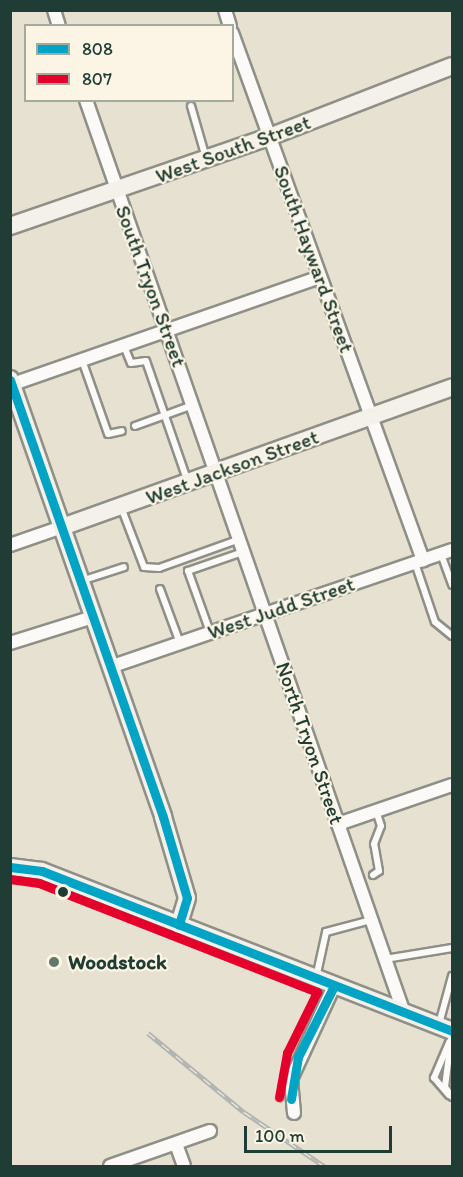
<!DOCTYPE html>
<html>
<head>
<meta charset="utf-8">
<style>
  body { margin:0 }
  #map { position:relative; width:463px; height:1177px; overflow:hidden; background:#e6e1d1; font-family:Itim,sans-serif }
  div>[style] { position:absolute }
  .roads { filter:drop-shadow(2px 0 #8e9087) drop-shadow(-2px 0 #8e9087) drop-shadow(0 2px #8e9087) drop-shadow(0 -2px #8e9087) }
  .lane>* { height:6px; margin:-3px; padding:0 3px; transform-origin:3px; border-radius:3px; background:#fbfaf8 }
  .street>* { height:12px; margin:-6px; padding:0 6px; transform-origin:6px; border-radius:6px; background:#fbfaf8 }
  .secondary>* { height:16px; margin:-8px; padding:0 8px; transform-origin:8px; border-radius:8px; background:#f4f0ea }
  .rail>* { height:5px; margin-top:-2.5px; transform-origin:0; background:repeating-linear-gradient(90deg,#fcf5e5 0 9px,#b2b5b2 0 18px); box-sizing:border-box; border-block:2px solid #b2b5b2 }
  .bus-1>* { height:9px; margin:-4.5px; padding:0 4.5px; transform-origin:4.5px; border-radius:4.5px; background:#02a4c6 }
  .bus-2>* { height:9px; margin:-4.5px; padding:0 4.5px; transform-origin:4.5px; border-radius:4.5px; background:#e4002b }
  .dots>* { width:16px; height:16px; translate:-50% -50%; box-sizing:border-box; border:3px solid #fcf5e5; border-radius:50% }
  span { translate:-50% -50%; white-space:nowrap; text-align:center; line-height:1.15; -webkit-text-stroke:4.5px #fcf5e5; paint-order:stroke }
  .street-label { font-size:21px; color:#1f3d34 }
  .poi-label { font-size:21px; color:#1f3d34; font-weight:700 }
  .left { translate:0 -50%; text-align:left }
  .frame { position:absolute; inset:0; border:12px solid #1f3d34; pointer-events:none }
  .legend { position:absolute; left:24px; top:24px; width:210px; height:78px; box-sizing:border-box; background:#fcf5e5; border:2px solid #a4ab9e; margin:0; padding:8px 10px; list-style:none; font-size:18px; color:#1f3d34 }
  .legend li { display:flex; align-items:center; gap:12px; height:30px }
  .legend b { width:30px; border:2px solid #a4ab9e }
  .scale { position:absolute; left:244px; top:1126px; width:148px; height:27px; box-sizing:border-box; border:3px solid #1f3d34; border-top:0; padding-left:8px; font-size:18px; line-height:21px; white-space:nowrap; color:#1f3d34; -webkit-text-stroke:4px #fcf5e5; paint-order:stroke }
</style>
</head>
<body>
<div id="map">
  <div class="roads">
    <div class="lane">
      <i style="left:191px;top:106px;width:54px;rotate:73.9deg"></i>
      <i style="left:124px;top:346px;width:18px;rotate:68deg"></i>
      <i style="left:131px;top:363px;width:15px;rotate:-8deg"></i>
      <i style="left:146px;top:361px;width:128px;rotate:70.9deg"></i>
      <i style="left:82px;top:360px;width:78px;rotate:70.6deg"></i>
      <i style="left:108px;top:434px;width:14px;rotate:-12deg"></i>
      <i style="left:135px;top:426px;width:62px;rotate:-19.9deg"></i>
      <i style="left:121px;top:507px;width:64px;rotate:69deg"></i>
      <i style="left:144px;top:567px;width:15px;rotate:4deg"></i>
      <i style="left:159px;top:568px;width:86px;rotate:-19.7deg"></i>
      <i style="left:441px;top:554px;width:33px;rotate:70deg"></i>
      <i style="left:415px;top:563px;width:62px;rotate:71.3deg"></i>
      <i style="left:435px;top:622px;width:22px;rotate:39deg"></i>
      <i style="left:81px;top:581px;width:45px;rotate:-18deg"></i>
      <i style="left:160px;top:589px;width:58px;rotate:69.7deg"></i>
      <i style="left:210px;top:632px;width:65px;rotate:-109.8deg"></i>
      <i style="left:188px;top:571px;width:58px;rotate:-19.1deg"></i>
      <i style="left:373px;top:875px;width:7px;rotate:-34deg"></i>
      <i style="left:379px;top:871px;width:27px;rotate:-100deg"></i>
      <i style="left:374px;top:844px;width:19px;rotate:-69deg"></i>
      <i style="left:381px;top:826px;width:16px;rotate:-108deg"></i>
      <i style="left:385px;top:959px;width:68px;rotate:-9.3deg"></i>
      <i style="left:316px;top:978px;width:47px;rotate:-77.7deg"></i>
      <i style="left:326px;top:932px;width:47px;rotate:-14.9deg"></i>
      <i style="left:439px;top:1024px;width:50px;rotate:-74.8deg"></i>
      <i style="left:452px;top:1032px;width:55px;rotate:97.3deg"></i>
      <i style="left:445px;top:1087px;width:12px;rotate:55deg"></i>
      <i style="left:449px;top:1095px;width:23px;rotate:-131deg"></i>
      <i style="left:434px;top:1078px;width:39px;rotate:-67deg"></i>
    </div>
    <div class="street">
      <i style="left:54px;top:10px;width:17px;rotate:73deg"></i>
      <i style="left:225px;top:10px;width:17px;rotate:73deg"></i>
      <i style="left:232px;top:33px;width:561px;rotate:70.08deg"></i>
      <i style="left:86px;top:100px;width:967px;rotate:70.8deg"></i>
      <i style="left:10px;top:385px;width:328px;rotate:-19.2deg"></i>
      <i style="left:10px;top:545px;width:55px;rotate:-19.1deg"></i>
      <i style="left:10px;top:643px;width:87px;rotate:-17.4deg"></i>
      <i style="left:110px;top:667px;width:361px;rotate:-18.9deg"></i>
      <i style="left:338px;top:824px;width:120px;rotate:-18.9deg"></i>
      <i style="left:294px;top:1113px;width:34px;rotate:-95deg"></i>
      <i style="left:291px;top:1079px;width:102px;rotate:-65.2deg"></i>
      <i style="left:176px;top:1144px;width:23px;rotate:70deg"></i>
      <i style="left:110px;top:1166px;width:106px;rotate:-19.3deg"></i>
    </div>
    <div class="secondary">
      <i style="left:10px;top:226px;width:274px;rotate:-19deg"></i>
      <i style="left:269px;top:137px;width:196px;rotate:-21.2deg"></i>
      <i style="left:10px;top:379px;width:464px;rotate:70.7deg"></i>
      <i style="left:163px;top:817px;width:84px;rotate:73.5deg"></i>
      <i style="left:187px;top:898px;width:28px;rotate:107deg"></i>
      <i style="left:62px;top:527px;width:414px;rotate:-19.7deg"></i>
      <i style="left:10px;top:867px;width:32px;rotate:7deg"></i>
      <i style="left:42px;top:871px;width:440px;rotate:21.3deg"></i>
    </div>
  </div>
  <div class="rail">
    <i style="left:148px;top:1033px;width:124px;rotate:39.5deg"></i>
    <i style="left:244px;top:1112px;width:97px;rotate:34deg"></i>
  </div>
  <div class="bus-1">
    <i style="left:10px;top:380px;width:463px;rotate:70.7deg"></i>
    <i style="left:163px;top:817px;width:84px;rotate:73.5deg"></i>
    <i style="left:187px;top:898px;width:28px;rotate:107deg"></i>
    <i style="left:10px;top:867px;width:32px;rotate:7deg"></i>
    <i style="left:42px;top:871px;width:440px;rotate:21.3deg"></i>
    <i style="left:291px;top:1099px;width:43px;rotate:-80.5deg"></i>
    <i style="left:298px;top:1057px;width:80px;rotate:-63.1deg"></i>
  </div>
  <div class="bus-2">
    <i style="left:10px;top:879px;width:29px;rotate:8deg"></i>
    <i style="left:39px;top:883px;width:299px;rotate:21.4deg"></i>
    <i style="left:317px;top:992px;width:68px;rotate:116.2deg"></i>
    <i style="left:287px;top:1053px;width:45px;rotate:100.3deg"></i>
  </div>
  <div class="dots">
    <i style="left:63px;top:892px;background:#1f3d34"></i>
    <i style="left:54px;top:962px;background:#65766b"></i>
  </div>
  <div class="street-label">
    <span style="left:233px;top:149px;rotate:-20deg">West South Street</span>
    <span style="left:314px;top:259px;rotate:70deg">South Hayward Street</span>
    <span style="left:151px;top:286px;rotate:70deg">South Tryon Street</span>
    <span style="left:232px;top:467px;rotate:-20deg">West Jackson Street</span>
    <span style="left:281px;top:608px;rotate:-19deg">West Judd Street</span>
    <span style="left:310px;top:743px;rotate:71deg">North Tryon Street</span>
  </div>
  <div class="poi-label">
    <span class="left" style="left:68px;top:962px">Woodstock</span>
  </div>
  <div class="frame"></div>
  <ul class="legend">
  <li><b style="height:8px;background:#02a4c6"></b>808</li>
  <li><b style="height:8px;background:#e4002b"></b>807</li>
  </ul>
  <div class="scale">100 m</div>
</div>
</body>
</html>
